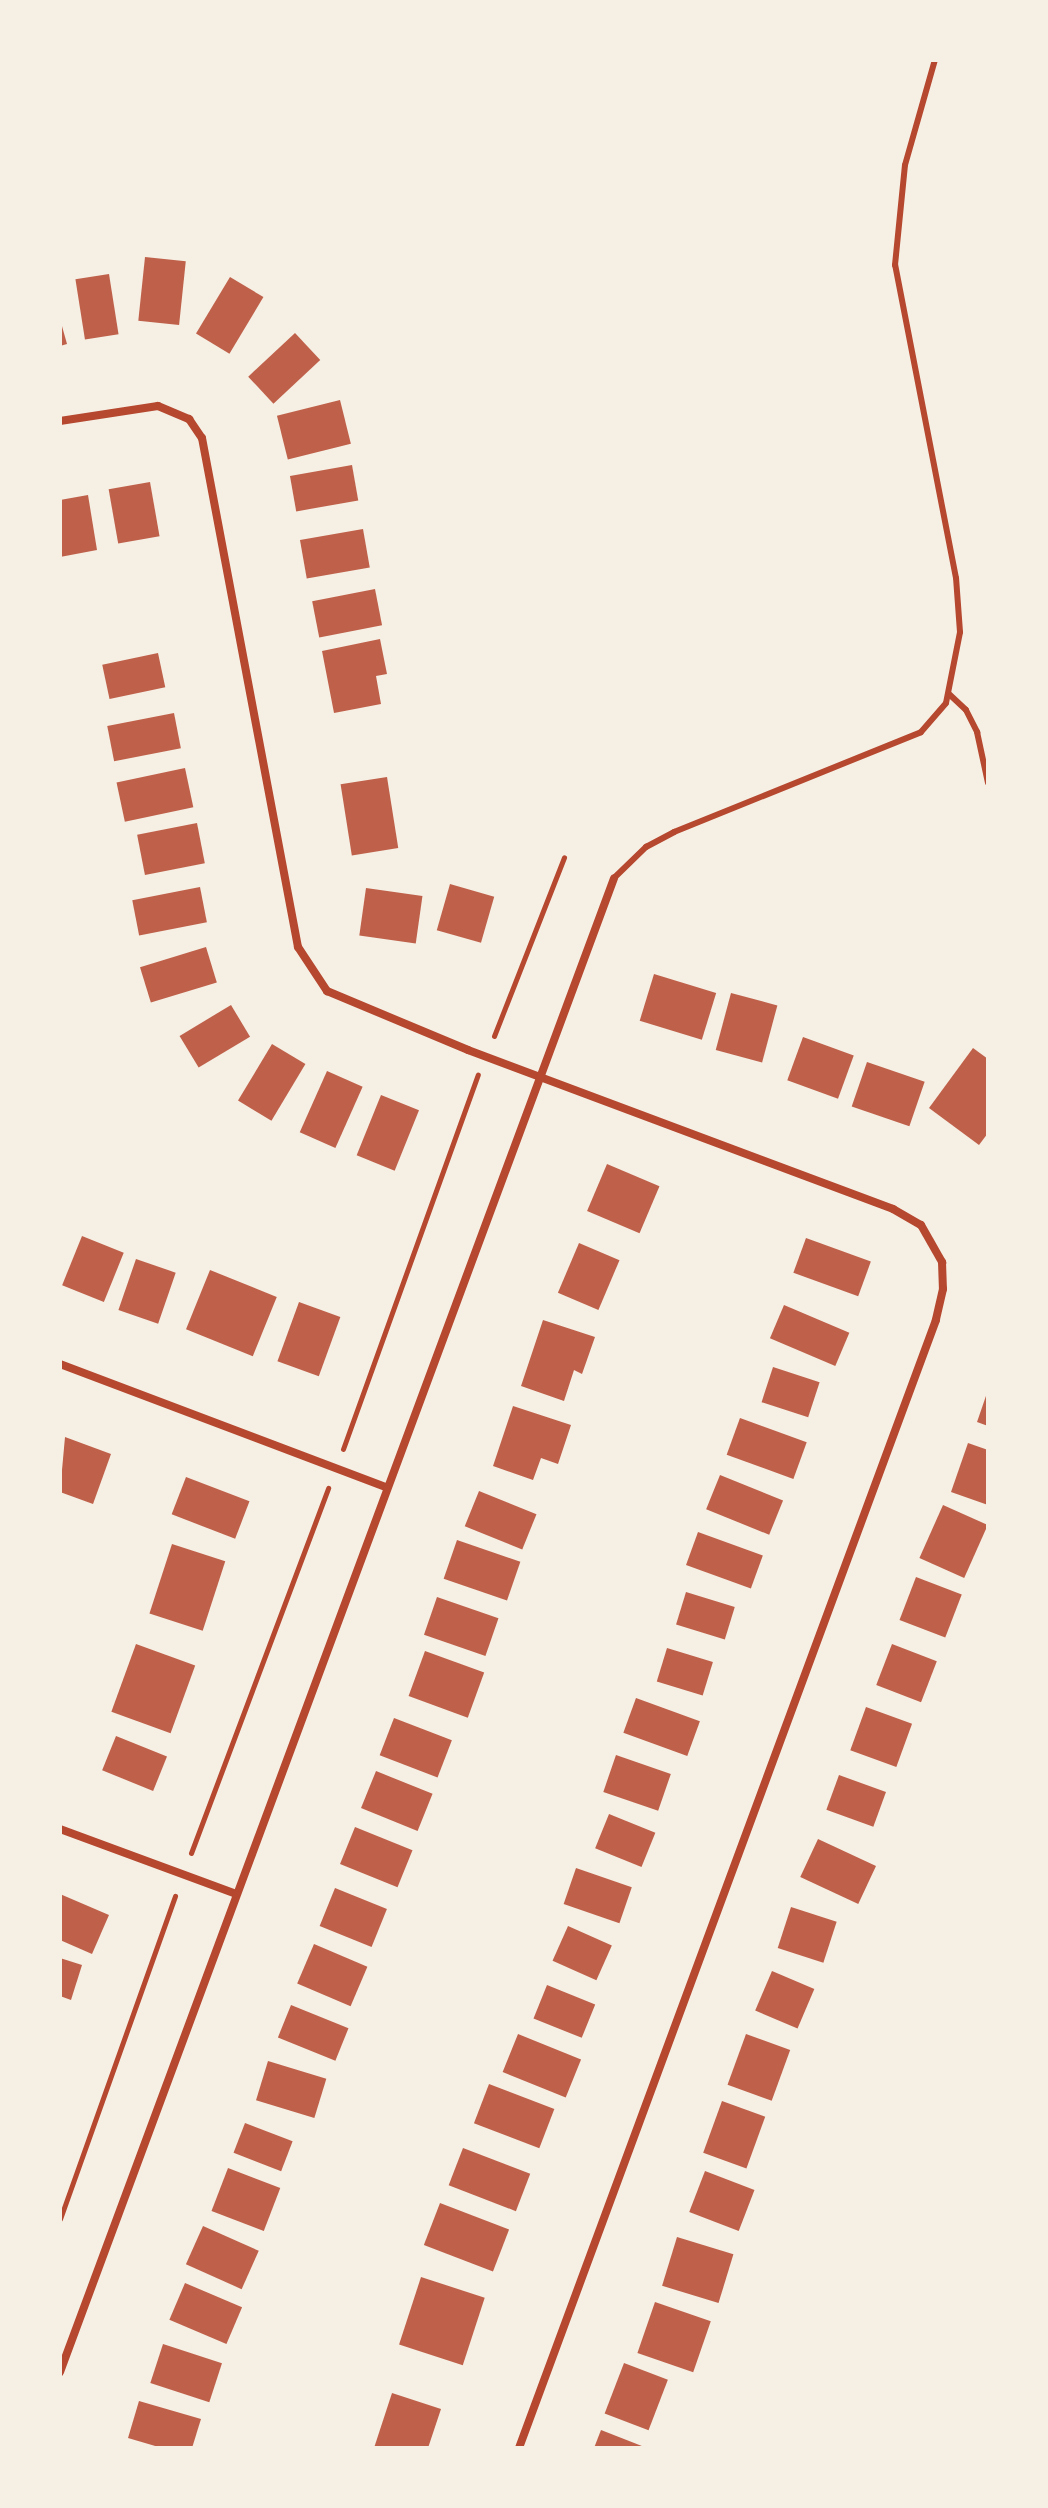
<!DOCTYPE html>
<html>
<head>
<meta charset="utf-8">
<style>
  body { margin:0 }
  #map { position:relative; width:1048px; height:2508px; overflow:hidden; background:#f6efe4; font-family:"Zilla Slab",serif }
  div>[style] { position:absolute }
  .building>* { inset:0; background:#bf614a; transform-origin:0 0 }
  .path>* { height:5px; margin:-2.5px; padding:0 2.5px; transform-origin:2.5px; border-radius:2.5px; background:#b5482f }
  .service>* { height:6px; margin:-3px; padding:0 3px; transform-origin:3px; border-radius:3px; background:#b5482f }
  .minor>* { height:8px; margin:-4px; padding:0 4px; transform-origin:4px; border-radius:4px; background:#b5482f }
  span { translate:-50% -50%; white-space:nowrap; text-align:center; line-height:1.15; -webkit-text-stroke:7px #f6efe4; paint-order:stroke }
  .frame { position:absolute; inset:0; border:62px solid #f6efe4; pointer-events:none }
</style>
</head>
<body>
<div id="map">
  <div class="building">
    <i style="left:145px;top:257px;width:41px;height:64px;rotate:6deg"></i>
    <i style="left:109px;top:274px;width:61px;height:34px;rotate:81deg"></i>
    <i style="left:230px;top:277px;width:39px;height:66px;rotate:31deg"></i>
    <i style="clip-path:polygon(60px 319px,67px 344px,60px 346px)"></i>
    <i style="left:295px;top:333px;width:37px;height:64px;rotate:47deg"></i>
    <i style="left:340px;top:400px;width:45px;height:65px;rotate:76deg"></i>
    <i style="left:352px;top:465px;width:36px;height:63px;rotate:80deg"></i>
    <i style="left:150px;top:482px;width:55px;height:42px;rotate:80deg"></i>
    <i style="clip-path:polygon(88px 495px,97px 550px,60px 557px,60px 500px)"></i>
    <i style="left:363px;top:529px;width:39px;height:64px;rotate:80deg"></i>
    <i style="left:375px;top:589px;width:37px;height:64px;rotate:79deg"></i>
    <i style="clip-path:polygon(380px 639px,387px 674px,376px 676px,381px 704px,334px 713px,322px 651px)"></i>
    <i style="left:158px;top:653px;width:35px;height:57px;rotate:78deg"></i>
    <i style="left:174px;top:713px;width:36px;height:68px;rotate:79deg"></i>
    <i style="left:185px;top:768px;width:40px;height:70px;rotate:78deg"></i>
    <i style="left:387px;top:777px;width:72px;height:47px;rotate:81deg"></i>
    <i style="left:197px;top:823px;width:41px;height:61px;rotate:79deg"></i>
    <i style="left:450px;top:884px;width:46px;height:48px;rotate:16deg"></i>
    <i style="left:200px;top:887px;width:36px;height:69px;rotate:79deg"></i>
    <i style="left:366px;top:888px;width:57px;height:48px;rotate:8deg"></i>
    <i style="left:206px;top:947px;width:37px;height:69px;rotate:73deg"></i>
    <i style="left:654px;top:974px;width:65px;height:49px;rotate:17deg"></i>
    <i style="left:731px;top:993px;width:48px;height:59px;rotate:15deg"></i>
    <i style="left:231px;top:1005px;width:37px;height:60px;rotate:59deg"></i>
    <i style="left:803px;top:1037px;width:54px;height:46px;rotate:20deg"></i>
    <i style="left:272px;top:1044px;width:39px;height:66px;rotate:31deg"></i>
    <i style="clip-path:polygon(973px 1048px,988px 1059px,988px 1133px,979px 1145px,929px 1108px)"></i>
    <i style="left:867px;top:1062px;width:61px;height:47px;rotate:19deg"></i>
    <i style="left:327px;top:1071px;width:39px;height:67px;rotate:24deg"></i>
    <i style="left:381px;top:1095px;width:41px;height:65px;rotate:22deg"></i>
    <i style="left:607px;top:1164px;width:57px;height:51px;rotate:23deg"></i>
    <i style="left:82px;top:1236px;width:45px;height:53px;rotate:22deg"></i>
    <i style="left:806px;top:1238px;width:69px;height:37px;rotate:20deg"></i>
    <i style="left:579px;top:1243px;width:44px;height:54px;rotate:23deg"></i>
    <i style="left:136px;top:1259px;width:42px;height:54px;rotate:19deg"></i>
    <i style="left:210px;top:1270px;width:72px;height:64px;rotate:22deg"></i>
    <i style="left:299px;top:1302px;width:44px;height:63px;rotate:20deg"></i>
    <i style="left:784px;top:1305px;width:71px;height:36px;rotate:23deg"></i>
    <i style="clip-path:polygon(543px 1320px,595px 1337px,582px 1374px,574px 1370px,564px 1401px,521px 1386px)"></i>
    <i style="left:773px;top:1367px;width:49px;height:37px;rotate:18deg"></i>
    <i style="clip-path:polygon(988px 1390px,988px 1426px,977px 1422px)"></i>
    <i style="clip-path:polygon(513px 1406px,571px 1425px,558px 1464px,541px 1458px,533px 1480px,493px 1466px)"></i>
    <i style="left:740px;top:1418px;width:71px;height:39px;rotate:20deg"></i>
    <i style="clip-path:polygon(65px 1437px,111px 1454px,93px 1504px,60px 1492px)"></i>
    <i style="clip-path:polygon(968px 1443px,988px 1450px,988px 1505px,951px 1492px)"></i>
    <i style="left:720px;top:1475px;width:68px;height:37px;rotate:22deg"></i>
    <i style="left:186px;top:1477px;width:68px;height:40px;rotate:21deg"></i>
    <i style="left:479px;top:1491px;width:62px;height:38px;rotate:22deg"></i>
    <i style="left:943px;top:1505px;width:49px;height:58px;rotate:24deg"></i>
    <i style="left:698px;top:1532px;width:69px;height:35px;rotate:20deg"></i>
    <i style="left:457px;top:1540px;width:67px;height:41px;rotate:19deg"></i>
    <i style="left:172px;top:1544px;width:56px;height:73px;rotate:18deg"></i>
    <i style="left:916px;top:1577px;width:49px;height:46px;rotate:21deg"></i>
    <i style="left:686px;top:1592px;width:51px;height:34px;rotate:17deg"></i>
    <i style="left:437px;top:1597px;width:65px;height:40px;rotate:19deg"></i>
    <i style="left:136px;top:1644px;width:63px;height:72px;rotate:20deg"></i>
    <i style="left:892px;top:1644px;width:48px;height:44px;rotate:21deg"></i>
    <i style="left:667px;top:1648px;width:48px;height:35px;rotate:17deg"></i>
    <i style="left:425px;top:1651px;width:63px;height:48px;rotate:20deg"></i>
    <i style="left:636px;top:1698px;width:68px;height:37px;rotate:20deg"></i>
    <i style="left:866px;top:1707px;width:49px;height:46px;rotate:20deg"></i>
    <i style="left:394px;top:1718px;width:62px;height:40px;rotate:21deg"></i>
    <i style="left:116px;top:1736px;width:55px;height:37px;rotate:22deg"></i>
    <i style="left:616px;top:1755px;width:58px;height:39px;rotate:19deg"></i>
    <i style="left:376px;top:1771px;width:61px;height:40px;rotate:22deg"></i>
    <i style="left:839px;top:1775px;width:50px;height:37px;rotate:20deg"></i>
    <i style="left:609px;top:1814px;width:50px;height:37px;rotate:22deg"></i>
    <i style="left:355px;top:1827px;width:62px;height:40px;rotate:22deg"></i>
    <i style="left:818px;top:1839px;width:64px;height:42px;rotate:25deg"></i>
    <i style="left:576px;top:1868px;width:59px;height:38px;rotate:19deg"></i>
    <i style="left:335px;top:1888px;width:56px;height:41px;rotate:22deg"></i>
    <i style="clip-path:polygon(60px 1894px,109px 1915px,92px 1954px,60px 1940px)"></i>
    <i style="left:791px;top:1907px;width:48px;height:43px;rotate:18deg"></i>
    <i style="left:568px;top:1926px;width:48px;height:38px;rotate:24deg"></i>
    <i style="left:314px;top:1944px;width:58px;height:43px;rotate:23deg"></i>
    <i style="clip-path:polygon(60px 1958px,82px 1965px,71px 2000px,60px 1996px)"></i>
    <i style="left:772px;top:1971px;width:46px;height:43px;rotate:23deg"></i>
    <i style="left:547px;top:1985px;width:52px;height:36px;rotate:22deg"></i>
    <i style="left:291px;top:2005px;width:62px;height:35px;rotate:22deg"></i>
    <i style="left:518px;top:2034px;width:68px;height:41px;rotate:22deg"></i>
    <i style="left:746px;top:2034px;width:47px;height:54px;rotate:20deg"></i>
    <i style="left:268px;top:2061px;width:61px;height:41px;rotate:17deg"></i>
    <i style="left:489px;top:2084px;width:70px;height:42px;rotate:21deg"></i>
    <i style="left:722px;top:2101px;width:46px;height:55px;rotate:20deg"></i>
    <i style="left:245px;top:2123px;width:51px;height:32px;rotate:21deg"></i>
    <i style="left:463px;top:2148px;width:72px;height:40px;rotate:21deg"></i>
    <i style="left:228px;top:2168px;width:56px;height:46px;rotate:21deg"></i>
    <i style="left:705px;top:2171px;width:53px;height:44px;rotate:21deg"></i>
    <i style="left:440px;top:2203px;width:74px;height:45px;rotate:21deg"></i>
    <i style="left:203px;top:2226px;width:61px;height:42px;rotate:24deg"></i>
    <i style="left:677px;top:2237px;width:59px;height:51px;rotate:17deg"></i>
    <i style="left:421px;top:2277px;width:67px;height:71px;rotate:18deg"></i>
    <i style="left:185px;top:2283px;width:62px;height:40px;rotate:23deg"></i>
    <i style="left:655px;top:2302px;width:59px;height:54px;rotate:19deg"></i>
    <i style="left:163px;top:2344px;width:62px;height:41px;rotate:18deg"></i>
    <i style="left:624px;top:2363px;width:47px;height:54px;rotate:21deg"></i>
    <i style="clip-path:polygon(392px 2393px,441px 2409px,428px 2448px,374px 2448px)"></i>
    <i style="clip-path:polygon(139px 2401px,201px 2419px,192px 2448px,162px 2448px,128px 2438px)"></i>
    <i style="clip-path:polygon(601px 2430px,647px 2448px,594px 2448px)"></i>
  </div>
  <div class="path">
    <i style="left:494px;top:1036px;width:192px;rotate:-68.6deg"></i>
    <i style="left:343px;top:1449px;width:398px;rotate:-70.2deg"></i>
    <i style="left:191px;top:1853px;width:390px;rotate:-69.4deg"></i>
    <i style="left:60px;top:2219px;width:343px;rotate:-70.4deg"></i>
  </div>
  <div class="service">
    <i style="left:949px;top:694px;width:23px;rotate:43deg"></i>
    <i style="left:966px;top:710px;width:25px;rotate:63deg"></i>
    <i style="left:977px;top:732px;width:52px;rotate:77.8deg"></i>
    <i style="left:614px;top:878px;width:45px;rotate:-44.1deg"></i>
    <i style="left:646px;top:847px;width:32px;rotate:-28deg"></i>
    <i style="left:674px;top:832px;width:266px;rotate:-22deg"></i>
    <i style="left:921px;top:732px;width:38px;rotate:-49deg"></i>
    <i style="left:946px;top:703px;width:72px;rotate:-78.8deg"></i>
    <i style="left:960px;top:632px;width:54px;rotate:-94.2deg"></i>
    <i style="left:956px;top:578px;width:319px;rotate:-101deg"></i>
    <i style="left:895px;top:265px;width:100px;rotate:-84.3deg"></i>
    <i style="left:905px;top:165px;width:109px;rotate:-74.1deg"></i>
  </div>
  <div class="minor">
    <i style="left:60px;top:421px;width:99px;rotate:-8.7deg"></i>
    <i style="left:158px;top:406px;width:34px;rotate:23deg"></i>
    <i style="left:189px;top:419px;width:23px;rotate:56deg"></i>
    <i style="left:202px;top:438px;width:518px;rotate:79.32deg"></i>
    <i style="left:298px;top:947px;width:53px;rotate:56.6deg"></i>
    <i style="left:327px;top:991px;width:153px;rotate:22.7deg"></i>
    <i style="left:468px;top:1050px;width:454px;rotate:20.5deg"></i>
    <i style="left:893px;top:1209px;width:32px;rotate:30deg"></i>
    <i style="left:921px;top:1225px;width:43px;rotate:60.4deg"></i>
    <i style="left:942px;top:1262px;width:27px;rotate:88deg"></i>
    <i style="left:943px;top:1289px;width:32px;rotate:103deg"></i>
    <i style="left:936px;top:1320px;width:1203px;rotate:110.29deg"></i>
    <i style="left:60px;top:1364px;width:348px;rotate:20.7deg"></i>
    <i style="left:60px;top:1829px;width:185px;rotate:20.2deg"></i>
    <i style="left:60px;top:2372px;width:1593px;rotate:-69.65deg"></i>
  </div>
  <div class="frame"></div>
</div>
</body>
</html>
